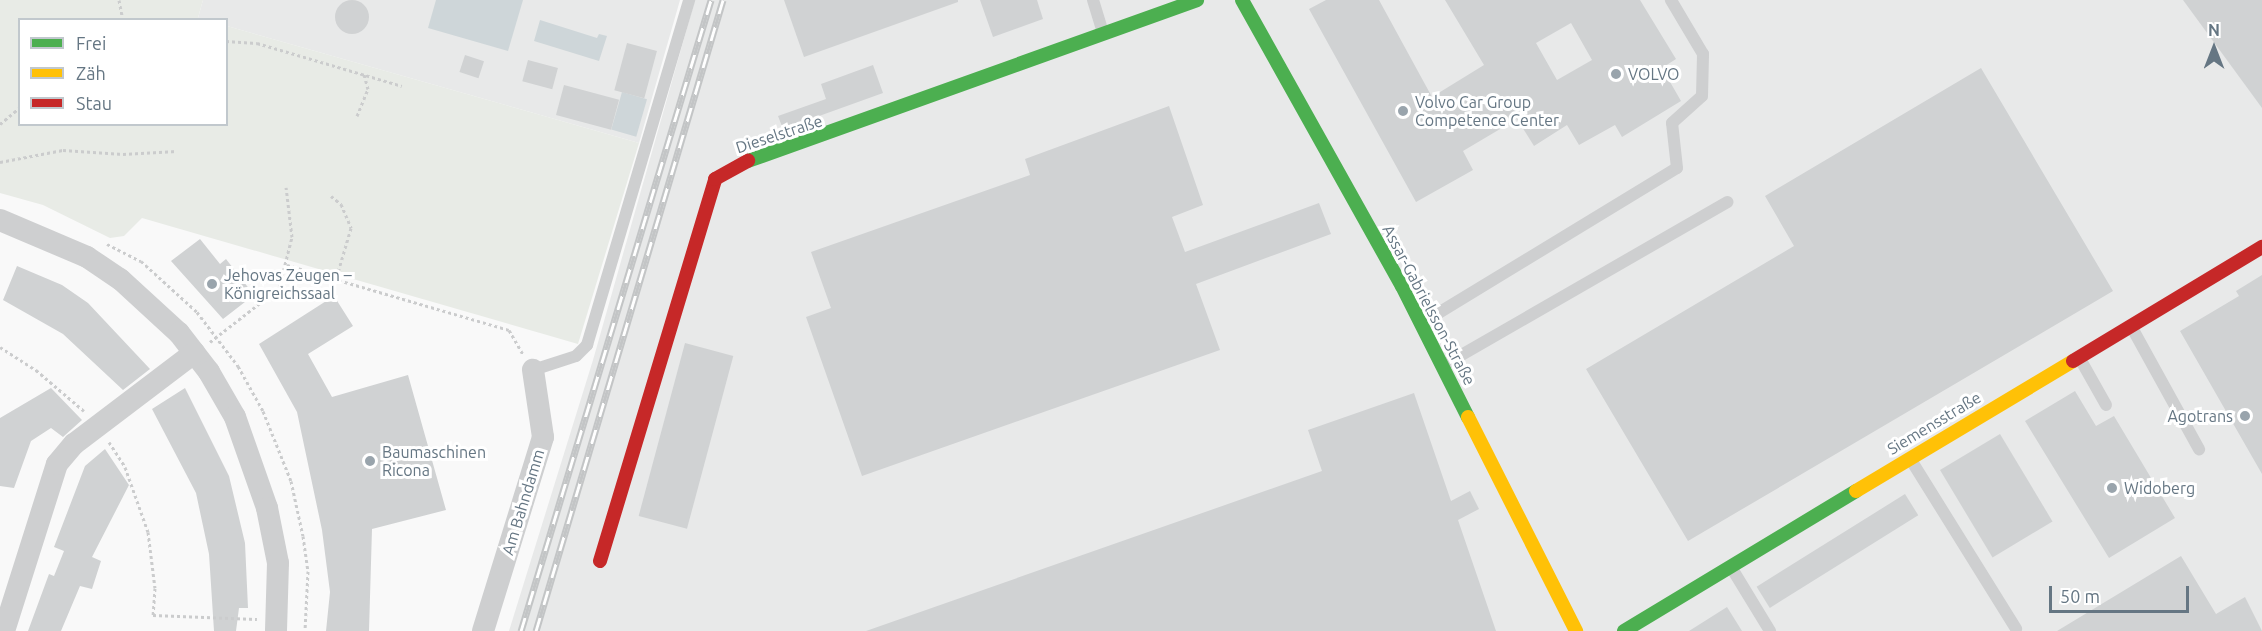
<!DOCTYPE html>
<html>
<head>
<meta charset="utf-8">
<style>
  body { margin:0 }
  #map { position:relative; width:2262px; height:631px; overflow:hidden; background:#f9f9f9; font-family:Ubuntu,sans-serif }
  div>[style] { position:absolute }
  .built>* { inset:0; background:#e8e9e9 }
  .green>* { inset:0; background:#e8ebe6 }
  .water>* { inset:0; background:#ced6d9; transform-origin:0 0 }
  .building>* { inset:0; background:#d0d2d3; transform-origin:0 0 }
  .round { border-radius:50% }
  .path>* { height:3px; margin-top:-1.5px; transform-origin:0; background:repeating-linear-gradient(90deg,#cbcccd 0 3px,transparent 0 6px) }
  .lane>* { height:12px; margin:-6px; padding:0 6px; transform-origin:6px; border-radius:6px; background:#cecfd0 }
  .street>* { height:22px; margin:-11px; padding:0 11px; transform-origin:11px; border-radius:11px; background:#cecfd0 }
  .fast>* { height:14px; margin:-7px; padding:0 7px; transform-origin:7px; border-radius:7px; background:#4caf50 }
  .slow>* { height:14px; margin:-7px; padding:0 7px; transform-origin:7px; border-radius:7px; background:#ffc107 }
  .jam>* { height:14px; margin:-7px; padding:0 7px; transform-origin:7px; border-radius:7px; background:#c62828 }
  .rail>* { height:7px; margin-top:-3.5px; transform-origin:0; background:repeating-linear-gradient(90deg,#fff 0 14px,#c3c5c6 0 28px); box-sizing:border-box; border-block:2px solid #c3c5c6 }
  .dots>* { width:16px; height:16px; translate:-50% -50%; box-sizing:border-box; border:3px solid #fff; border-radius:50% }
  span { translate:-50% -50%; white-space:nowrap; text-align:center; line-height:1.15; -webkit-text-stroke:6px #fff; paint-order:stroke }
  .poi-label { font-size:16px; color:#657683 }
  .left { translate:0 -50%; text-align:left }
  .right { translate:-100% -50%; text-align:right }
  .street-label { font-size:16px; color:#657683 }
  .legend { position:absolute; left:18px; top:18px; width:210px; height:108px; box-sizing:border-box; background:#fff; border:2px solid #c1c8cd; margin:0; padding:8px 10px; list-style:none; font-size:18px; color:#657683 }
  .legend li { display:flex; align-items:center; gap:12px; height:30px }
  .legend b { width:30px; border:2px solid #c1c8cd }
  .north { position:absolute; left:2184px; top:18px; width:60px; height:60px; -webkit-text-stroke:4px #fff; paint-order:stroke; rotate:0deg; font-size:16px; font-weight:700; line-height:24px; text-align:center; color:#657683 }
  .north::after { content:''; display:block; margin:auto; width:21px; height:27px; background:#657683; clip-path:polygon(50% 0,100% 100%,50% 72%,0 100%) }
  .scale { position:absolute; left:2049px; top:586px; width:140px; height:27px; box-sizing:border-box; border:3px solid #657683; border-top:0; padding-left:8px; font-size:18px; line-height:21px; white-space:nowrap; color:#657683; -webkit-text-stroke:4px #fff; paint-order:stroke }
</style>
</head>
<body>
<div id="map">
  <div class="built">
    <i style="clip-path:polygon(203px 0,680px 0,639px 143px,227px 26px,226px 20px,198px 18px)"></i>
    <i style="clip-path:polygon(695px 0,2262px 0,2262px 631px,509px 631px,593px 360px)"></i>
  </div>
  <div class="green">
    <i style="clip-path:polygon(0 0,203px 0,198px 18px,204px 19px,20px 20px,20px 124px,226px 124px,227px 26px,639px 143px,578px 344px,142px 218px,124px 236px,110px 238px,43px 205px,0 193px)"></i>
  </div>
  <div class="water">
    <i style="clip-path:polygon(436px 0,523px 0,508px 51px,428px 28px)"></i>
    <i style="clip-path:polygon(540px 20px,597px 38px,599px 34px,607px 36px,599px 61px,534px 41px)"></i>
    <i style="left:622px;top:92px;width:26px;height:39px;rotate:16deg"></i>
  </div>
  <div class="building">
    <i style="clip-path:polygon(784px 0,958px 0,958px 2px,804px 57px)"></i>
    <i style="clip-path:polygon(980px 0,1037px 0,1043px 19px,993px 37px)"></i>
    <i style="clip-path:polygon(evenodd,1326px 0,1379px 0,1432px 97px,1484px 65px,1445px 0,1640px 0,1676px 59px,1662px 68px,1681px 101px,1622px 137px,1615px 125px,1579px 145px,1567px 125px,1534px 146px,1517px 119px,1463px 151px,1473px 170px,1416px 202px,1309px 9px,1326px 0,1571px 23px,1592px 60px,1557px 80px,1536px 43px,1571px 23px)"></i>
    <i style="clip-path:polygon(2183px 0,2262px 0,2262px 108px)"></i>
    <i class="round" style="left:335px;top:0;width:34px;height:34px"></i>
    <i style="left:627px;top:43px;width:31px;height:49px;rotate:15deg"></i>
    <i style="left:465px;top:55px;width:20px;height:18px;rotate:18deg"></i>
    <i style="left:528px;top:60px;width:31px;height:22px;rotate:15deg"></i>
    <i style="clip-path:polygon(873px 65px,883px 93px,783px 129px,778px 116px,826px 99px,821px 84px)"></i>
    <i style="clip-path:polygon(1981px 68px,2113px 291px,1688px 541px,1586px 369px,1794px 246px,1765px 196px)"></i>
    <i style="left:564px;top:85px;width:57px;height:31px;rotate:15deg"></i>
    <i style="clip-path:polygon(1169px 106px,1203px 205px,1172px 217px,1185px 252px,1319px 203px,1331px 234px,1196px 284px,1220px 350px,862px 476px,806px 317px,831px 308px,811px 252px,1030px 175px,1025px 159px)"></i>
    <i style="clip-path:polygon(200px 239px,220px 264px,226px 259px,254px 295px,223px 319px,171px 261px)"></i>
    <i style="clip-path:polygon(17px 266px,62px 285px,88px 303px,150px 369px,123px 390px,63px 334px,3px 300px)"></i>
    <i style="clip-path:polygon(2262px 275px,2262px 474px,2180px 331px,2239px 296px,2236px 291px)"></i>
    <i style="clip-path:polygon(334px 296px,353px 326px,308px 354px,332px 397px,408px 375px,446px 510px,372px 529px,369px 631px,326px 631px,330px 592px,322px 530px,297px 412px,259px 344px)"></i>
    <i style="left:685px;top:343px;width:50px;height:179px;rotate:15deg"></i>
    <i style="clip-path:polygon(51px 388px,82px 420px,63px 437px,51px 428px,31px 441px,14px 488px,0 486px,0 418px)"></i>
    <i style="clip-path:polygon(185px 388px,229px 476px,245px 543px,248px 608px,239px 608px,236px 631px,214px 631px,209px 554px,196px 493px,152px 409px)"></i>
    <i style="clip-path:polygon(2075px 391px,2096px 426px,2114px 416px,2175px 518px,2109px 558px,2025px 421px)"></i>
    <i style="clip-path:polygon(1414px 393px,1451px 501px,1470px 491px,1479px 509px,1458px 520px,1496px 631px,866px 631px,1322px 471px,1308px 430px)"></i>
    <i style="left:2000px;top:434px;width:102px;height:70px;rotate:59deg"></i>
    <i style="clip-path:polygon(105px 449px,129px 485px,92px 557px,101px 561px,92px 589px,80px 586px,61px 631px,28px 631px,49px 574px,54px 576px,64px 551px,54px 547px,85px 466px)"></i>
    <i style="left:1905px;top:494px;width:25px;height:175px;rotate:58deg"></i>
    <i style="clip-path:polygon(2181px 556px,2216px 614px,2245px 597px,2262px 631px,2057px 631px)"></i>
    <i style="clip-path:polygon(1727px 607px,1742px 631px,1689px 631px)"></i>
  </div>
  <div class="path">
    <i style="left:119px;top:0;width:20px;rotate:79deg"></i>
    <i style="left:226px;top:41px;width:31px;rotate:4deg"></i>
    <i style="left:257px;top:43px;width:151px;rotate:16.5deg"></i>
    <i style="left:357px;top:116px;width:29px;rotate:-68deg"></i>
    <i style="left:368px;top:89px;width:16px;rotate:-105deg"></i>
    <i style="left:0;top:124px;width:26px;rotate:-40deg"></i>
    <i style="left:0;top:162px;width:64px;rotate:-10.8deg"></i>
    <i style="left:63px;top:150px;width:60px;rotate:3.8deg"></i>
    <i style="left:123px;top:154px;width:54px;rotate:-3.2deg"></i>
    <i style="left:331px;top:196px;width:13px;rotate:39deg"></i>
    <i style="left:341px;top:204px;width:26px;rotate:67deg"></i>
    <i style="left:351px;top:228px;width:53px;rotate:106.4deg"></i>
    <i style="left:107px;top:244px;width:38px;rotate:27deg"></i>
    <i style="left:141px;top:261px;width:76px;rotate:42.3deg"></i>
    <i style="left:197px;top:312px;width:68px;rotate:52.8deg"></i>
    <i style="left:238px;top:366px;width:51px;rotate:60.9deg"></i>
    <i style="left:263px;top:411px;width:75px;rotate:68.2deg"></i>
    <i style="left:291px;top:481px;width:56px;rotate:77.7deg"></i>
    <i style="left:303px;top:536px;width:35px;rotate:82deg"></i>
    <i style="left:308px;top:571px;width:60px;rotate:92.9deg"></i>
    <i style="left:287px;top:265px;width:231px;rotate:16.3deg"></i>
    <i style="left:509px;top:330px;width:28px;rotate:60deg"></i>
    <i style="left:210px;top:342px;width:88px;rotate:-38deg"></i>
    <i style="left:279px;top:288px;width:53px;rotate:-75.7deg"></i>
    <i style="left:292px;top:237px;width:50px;rotate:-96.8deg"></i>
    <i style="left:0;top:347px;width:43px;rotate:32.6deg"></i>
    <i style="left:36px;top:370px;width:63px;rotate:40.5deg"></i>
    <i style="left:109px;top:442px;width:30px;rotate:57deg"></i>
    <i style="left:125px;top:467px;width:69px;rotate:70.5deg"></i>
    <i style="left:148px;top:532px;width:56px;rotate:82.9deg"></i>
    <i style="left:155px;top:588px;width:27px;rotate:94deg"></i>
    <i style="left:153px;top:615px;width:104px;rotate:2.2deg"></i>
  </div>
  <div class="lane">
    <i style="left:1093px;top:0;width:34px;rotate:73deg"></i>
    <i style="left:1422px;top:323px;width:298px;rotate:-31.3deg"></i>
    <i style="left:1677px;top:168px;width:45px;rotate:-96.3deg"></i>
    <i style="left:1672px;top:123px;width:40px;rotate:-42deg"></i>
    <i style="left:1702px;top:96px;width:42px;rotate:-88.6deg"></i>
    <i style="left:1703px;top:54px;width:63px;rotate:-120.7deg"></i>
    <i style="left:2131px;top:326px;width:141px;rotate:61.1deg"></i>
    <i style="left:2079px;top:357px;width:55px;rotate:60.6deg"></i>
    <i style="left:1444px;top:365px;width:327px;rotate:-29.9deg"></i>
    <i style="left:533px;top:370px;width:45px;rotate:-18deg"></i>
    <i style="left:576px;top:356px;width:16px;rotate:-45deg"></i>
    <i style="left:587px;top:345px;width:360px;rotate:-73.5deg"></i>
    <i style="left:1911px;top:460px;width:199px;rotate:58.1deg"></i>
    <i style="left:1731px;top:567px;width:75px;rotate:58.6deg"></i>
  </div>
  <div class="street">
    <i style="left:0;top:220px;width:95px;rotate:23deg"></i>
    <i style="left:87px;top:257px;width:40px;rotate:34deg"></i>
    <i style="left:120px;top:279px;width:80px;rotate:42.5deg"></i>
    <i style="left:179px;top:333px;width:49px;rotate:52.4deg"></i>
    <i style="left:209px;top:372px;width:52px;rotate:60deg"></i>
    <i style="left:235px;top:417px;width:96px;rotate:70.6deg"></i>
    <i style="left:267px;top:508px;width:56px;rotate:78.7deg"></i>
    <i style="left:278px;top:563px;width:68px;rotate:91.7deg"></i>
    <i style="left:4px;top:631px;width:175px;rotate:-72.4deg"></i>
    <i style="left:57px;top:464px;width:26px;rotate:-50deg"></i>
    <i style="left:74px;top:444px;width:151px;rotate:-37.2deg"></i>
    <i style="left:483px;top:631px;width:203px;rotate:-72.8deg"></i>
    <i style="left:543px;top:437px;width:68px;rotate:-98.5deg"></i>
  </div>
  <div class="fast">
    <i style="left:1242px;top:0;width:328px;rotate:60.8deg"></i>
    <i style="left:1402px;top:286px;width:147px;rotate:63.3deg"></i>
    <i style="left:748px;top:161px;width:477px;rotate:-19.7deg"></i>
    <i style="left:1624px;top:631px;width:271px;rotate:-31.1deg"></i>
  </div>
  <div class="slow">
    <i style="left:1468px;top:417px;width:240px;rotate:63.2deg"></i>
    <i style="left:1856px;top:491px;width:253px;rotate:-30.9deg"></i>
  </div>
  <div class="jam">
    <i style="left:2073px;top:361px;width:221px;rotate:-31.1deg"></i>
    <i style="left:600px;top:561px;width:399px;rotate:-73.2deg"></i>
    <i style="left:715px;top:179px;width:38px;rotate:-29deg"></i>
  </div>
  <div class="rail">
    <i style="left:521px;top:631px;width:659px;rotate:-73.24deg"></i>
    <i style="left:536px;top:631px;width:658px;rotate:-73.49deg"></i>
  </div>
  <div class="dots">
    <i style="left:1616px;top:74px;background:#99a4ac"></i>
    <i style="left:1403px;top:111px;background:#99a4ac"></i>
    <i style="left:212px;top:284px;background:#99a4ac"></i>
    <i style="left:2245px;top:416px;background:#99a4ac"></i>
    <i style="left:370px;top:461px;background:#99a4ac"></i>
    <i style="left:2112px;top:488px;background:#99a4ac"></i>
  </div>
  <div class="poi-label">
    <span class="left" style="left:1628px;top:74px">VOLVO</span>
    <span class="left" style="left:1415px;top:111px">Volvo Car Group<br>Competence Center</span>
    <span class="left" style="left:224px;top:284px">Jehovas Zeugen –<br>Königreichssaal</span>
    <span class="right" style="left:2233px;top:416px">Agotrans</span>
    <span class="left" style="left:382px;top:461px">Baumaschinen<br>Ricona</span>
    <span class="left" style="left:2124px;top:488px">Widoberg</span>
  </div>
  <div class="street-label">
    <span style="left:779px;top:134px;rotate:-18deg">Dieselstraße</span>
    <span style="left:1429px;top:305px;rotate:62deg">Assar-Gabrielsson-Straße</span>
    <span style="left:1934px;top:423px;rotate:-31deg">Siemensstraße</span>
    <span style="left:523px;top:502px;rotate:-73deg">Am Bahndamm</span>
  </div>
  <ul class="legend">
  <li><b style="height:8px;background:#4caf50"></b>Frei</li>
  <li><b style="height:8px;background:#ffc107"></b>Zäh</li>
  <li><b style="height:8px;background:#c62828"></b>Stau</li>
  </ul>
  <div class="north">N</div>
  <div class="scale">50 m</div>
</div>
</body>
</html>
